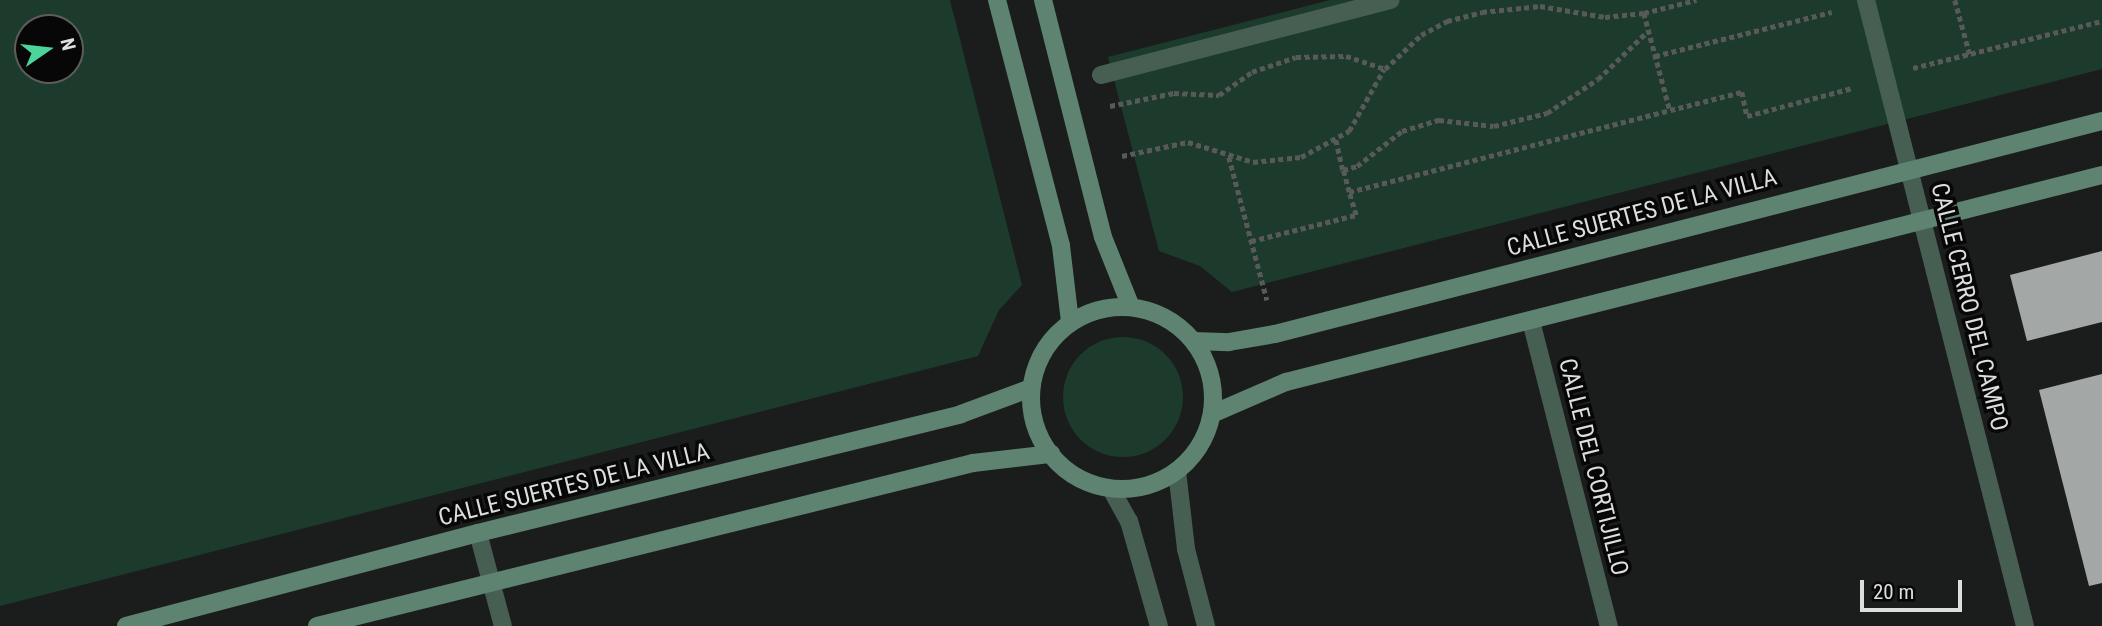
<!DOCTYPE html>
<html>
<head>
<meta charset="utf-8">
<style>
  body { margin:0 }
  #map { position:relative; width:2102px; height:626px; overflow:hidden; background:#1b1d1c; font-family:"Roboto Condensed",sans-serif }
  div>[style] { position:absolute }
  .green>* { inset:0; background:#1c3b2c }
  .round { border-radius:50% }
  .building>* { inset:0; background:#a3a7a5 }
  .path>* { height:4.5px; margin-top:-2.25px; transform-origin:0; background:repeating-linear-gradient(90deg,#585a59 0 5px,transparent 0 8.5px) }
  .pedestrian>* { height:18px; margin:-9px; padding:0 9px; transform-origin:9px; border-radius:9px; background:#475e52 }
  .minor>* { height:18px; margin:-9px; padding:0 9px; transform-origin:9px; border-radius:9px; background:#475e52 }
  .secondary>* { height:18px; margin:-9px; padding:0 9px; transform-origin:9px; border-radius:9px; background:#5e8371 }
  .secondary>.ring { margin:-9px; padding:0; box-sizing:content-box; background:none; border:18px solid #5e8371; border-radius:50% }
  span { translate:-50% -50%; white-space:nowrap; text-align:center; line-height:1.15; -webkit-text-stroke:7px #070707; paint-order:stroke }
  .street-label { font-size:24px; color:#dddfdd }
  .north { position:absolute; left:14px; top:14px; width:70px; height:70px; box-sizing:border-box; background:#070707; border:2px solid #5d5d5d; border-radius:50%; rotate:76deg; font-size:19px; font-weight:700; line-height:28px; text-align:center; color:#dddfdd }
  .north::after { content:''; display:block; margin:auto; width:24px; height:32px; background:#4bd49b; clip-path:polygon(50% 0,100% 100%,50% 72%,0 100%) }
  .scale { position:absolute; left:1860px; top:580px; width:102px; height:32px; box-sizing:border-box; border:4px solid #dddfdd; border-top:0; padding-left:9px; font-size:21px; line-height:24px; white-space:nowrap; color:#dddfdd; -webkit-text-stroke:5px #070707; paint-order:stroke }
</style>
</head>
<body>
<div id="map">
  <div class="green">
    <i style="clip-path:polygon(evenodd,0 0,950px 0,1022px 285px,999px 310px,978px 356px,0 606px,0 0,28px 28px,70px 28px,70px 70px,28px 70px,28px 28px)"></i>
    <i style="clip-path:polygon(1330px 0,2102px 0,2102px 69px,1232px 292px,1200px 266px,1159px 251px,1108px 57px)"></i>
    <i class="round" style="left:1063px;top:337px;width:120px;height:120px"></i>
  </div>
  <div class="building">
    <i style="clip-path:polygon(2102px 251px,2102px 322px,2027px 341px,2010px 275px)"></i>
    <i style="clip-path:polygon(2102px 374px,2102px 583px,2089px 586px,2039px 390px)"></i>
  </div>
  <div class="path">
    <i style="left:1955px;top:0;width:57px;rotate:74.7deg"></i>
    <i style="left:1644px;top:13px;width:101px;rotate:75.1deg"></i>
    <i style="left:1655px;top:56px;width:182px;rotate:-14deg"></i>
    <i style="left:1913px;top:68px;width:195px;rotate:-14deg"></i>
    <i style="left:1110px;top:106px;width:65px;rotate:-11.5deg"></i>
    <i style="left:1174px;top:93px;width:45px;rotate:2.5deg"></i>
    <i style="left:1219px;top:95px;width:40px;rotate:-34.9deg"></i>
    <i style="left:1252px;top:72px;width:46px;rotate:-18.8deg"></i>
    <i style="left:1296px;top:57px;width:50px;rotate:-1.1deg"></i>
    <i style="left:1346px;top:56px;width:41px;rotate:18.4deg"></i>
    <i style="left:1385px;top:69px;width:50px;rotate:-43.4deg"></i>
    <i style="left:1421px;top:35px;width:30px;rotate:-28deg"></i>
    <i style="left:1447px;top:21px;width:36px;rotate:-14deg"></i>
    <i style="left:1482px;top:12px;width:58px;rotate:-5.9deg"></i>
    <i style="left:1540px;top:6px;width:66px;rotate:9.6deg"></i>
    <i style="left:1605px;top:17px;width:39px;rotate:-6deg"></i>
    <i style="left:1644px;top:13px;width:54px;rotate:-14deg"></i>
    <i style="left:1336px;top:140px;width:31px;rotate:77deg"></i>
    <i style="left:1122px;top:156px;width:67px;rotate:-12deg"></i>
    <i style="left:1188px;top:142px;width:68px;rotate:17.1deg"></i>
    <i style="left:1253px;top:162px;width:48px;rotate:-5.9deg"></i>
    <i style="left:1301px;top:157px;width:55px;rotate:-28.4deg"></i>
    <i style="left:1349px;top:131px;width:71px;rotate:-60.6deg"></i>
    <i style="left:1229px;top:157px;width:148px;rotate:75.1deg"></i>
    <i style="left:1349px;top:192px;width:23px;rotate:-105deg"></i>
    <i style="left:1343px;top:170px;width:15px;rotate:-16deg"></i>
    <i style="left:1357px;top:166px;width:57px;rotate:-37.9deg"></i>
    <i style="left:1402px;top:131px;width:39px;rotate:-17deg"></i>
    <i style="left:1439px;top:120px;width:55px;rotate:6.2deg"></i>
    <i style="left:1494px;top:126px;width:55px;rotate:-13.8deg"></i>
    <i style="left:1547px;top:113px;width:61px;rotate:-33.7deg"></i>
    <i style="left:1598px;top:79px;width:69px;rotate:-43.8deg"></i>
    <i style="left:1251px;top:241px;width:108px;rotate:-13.9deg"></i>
    <i style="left:1356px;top:215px;width:24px;rotate:-107deg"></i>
    <i style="left:1349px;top:192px;width:406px;rotate:-14.3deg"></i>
    <i style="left:1742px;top:92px;width:25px;rotate:78deg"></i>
    <i style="left:1747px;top:116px;width:109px;rotate:-14.9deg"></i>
  </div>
  <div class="pedestrian">
    <i style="left:1101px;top:75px;width:299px;rotate:-14.5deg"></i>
  </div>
  <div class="minor">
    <i style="left:1866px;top:0;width:646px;rotate:75.75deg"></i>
    <i style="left:1531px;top:321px;width:315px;rotate:75.7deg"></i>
    <i style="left:1177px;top:471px;width:79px;rotate:83.4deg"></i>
    <i style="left:1186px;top:549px;width:80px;rotate:75.4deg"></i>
    <i style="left:1111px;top:489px;width:37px;rotate:61deg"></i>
    <i style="left:1129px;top:521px;width:109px;rotate:74.1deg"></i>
    <i style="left:478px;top:533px;width:96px;rotate:75deg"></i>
  </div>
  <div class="secondary">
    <i style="left:997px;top:0;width:254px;rotate:75.4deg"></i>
    <i style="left:1061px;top:246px;width:77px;rotate:83.2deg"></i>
    <i style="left:1043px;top:0;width:244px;rotate:75.8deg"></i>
    <i style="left:1103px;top:237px;width:75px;rotate:68.2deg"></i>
    <i class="ring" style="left:1031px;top:307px;width:164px;height:164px"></i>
    <i style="left:1194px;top:341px;width:35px;rotate:2deg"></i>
    <i style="left:1229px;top:342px;width:47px;rotate:-9.9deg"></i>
    <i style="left:1275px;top:334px;width:854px;rotate:-14.44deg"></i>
    <i style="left:1212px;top:414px;width:81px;rotate:-23.4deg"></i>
    <i style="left:1286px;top:382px;width:842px;rotate:-14.23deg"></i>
    <i style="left:126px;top:626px;width:364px;rotate:-14.8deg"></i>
    <i style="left:478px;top:533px;width:497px;rotate:-13.8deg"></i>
    <i style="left:961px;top:414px;width:75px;rotate:-20.4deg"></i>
    <i style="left:317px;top:626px;width:676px;rotate:-13.95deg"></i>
    <i style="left:973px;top:463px;width:79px;rotate:-6.6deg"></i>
  </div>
  <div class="street-label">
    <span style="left:1642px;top:213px;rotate:-15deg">CALLE SUERTES DE LA VILLA</span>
    <span style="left:1969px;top:307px;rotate:76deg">CALLE CERRO DEL CAMPO</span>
    <span style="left:1593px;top:467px;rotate:76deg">CALLE DEL CORTIJILLO</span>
    <span style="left:574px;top:485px;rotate:-14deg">CALLE SUERTES DE LA VILLA</span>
  </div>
  <div class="north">N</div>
  <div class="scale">20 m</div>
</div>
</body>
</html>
